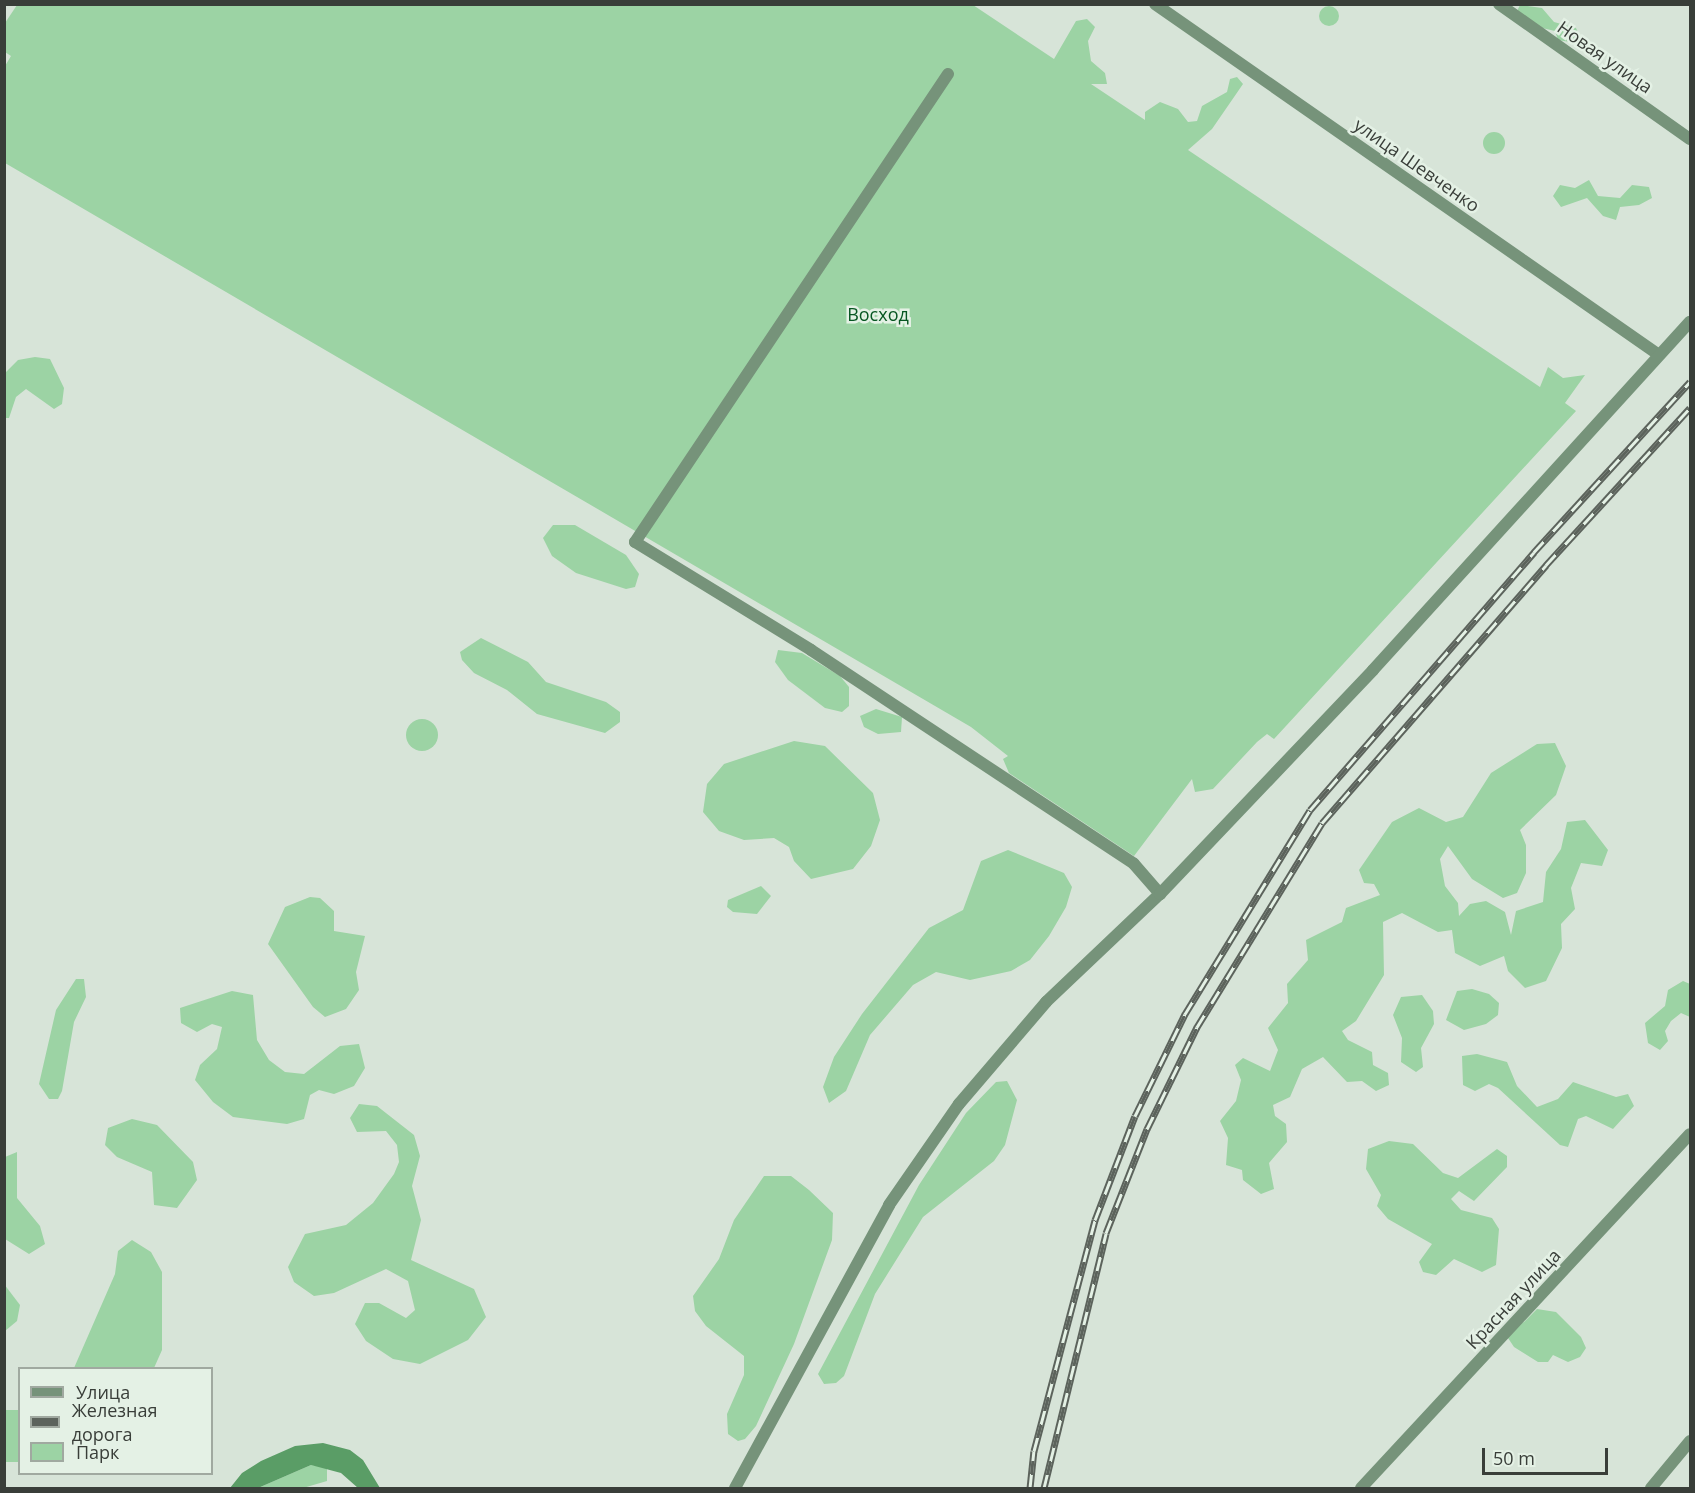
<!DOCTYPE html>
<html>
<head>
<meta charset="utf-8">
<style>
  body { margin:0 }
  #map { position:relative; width:1695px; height:1493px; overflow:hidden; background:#d7e4d8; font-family:"Open Sans",sans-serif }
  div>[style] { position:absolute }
  .green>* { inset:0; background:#9cd3a4; transform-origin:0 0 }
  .round { border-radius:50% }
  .water>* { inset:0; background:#5a9d66 }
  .street>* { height:12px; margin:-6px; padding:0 6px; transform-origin:6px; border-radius:6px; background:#76937a }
  .rail>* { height:7px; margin-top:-3.5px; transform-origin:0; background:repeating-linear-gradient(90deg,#e4f1e5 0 14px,#5c635c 0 28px); box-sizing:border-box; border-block:2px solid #5c635c }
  span { translate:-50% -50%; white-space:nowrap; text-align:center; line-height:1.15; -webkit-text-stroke:5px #e4f1e5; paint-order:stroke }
  .street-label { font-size:18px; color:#393e39 }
  .park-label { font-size:18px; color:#075722 }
  .frame { position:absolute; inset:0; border:6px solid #393e39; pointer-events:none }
  .legend { position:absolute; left:18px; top:1367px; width:195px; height:108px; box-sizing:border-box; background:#e4f1e5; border:2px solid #a0a9a0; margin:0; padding:8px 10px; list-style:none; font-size:18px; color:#393e39 }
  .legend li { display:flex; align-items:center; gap:12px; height:30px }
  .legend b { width:30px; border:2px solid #a0a9a0 }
  .scale { position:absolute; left:1482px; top:1448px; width:126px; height:27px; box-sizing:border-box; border:3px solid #393e39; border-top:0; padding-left:8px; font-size:18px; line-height:21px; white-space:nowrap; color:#393e39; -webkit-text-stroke:4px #e4f1e5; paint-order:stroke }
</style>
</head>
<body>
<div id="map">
  <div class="green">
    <i style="clip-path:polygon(17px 5px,973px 5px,1054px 59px,1076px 21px,1087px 19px,1095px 27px,1088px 41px,1091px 61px,1105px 73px,1107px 84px,1091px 84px,1145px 120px,1145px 112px,1160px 102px,1178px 109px,1188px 122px,1197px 121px,1202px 106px,1227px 92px,1230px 79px,1237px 77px,1243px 84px,1212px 129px,1188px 150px,1540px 387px,1548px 367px,1563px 378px,1585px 375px,1565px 403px,1576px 411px,1274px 739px,1267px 734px,1257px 742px,1213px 789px,1195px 792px,1192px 779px,1134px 856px,1009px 773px,1003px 759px,1008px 756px,971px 727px,5px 163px,5px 66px,11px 56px,5px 52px,5px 23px)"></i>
    <i style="clip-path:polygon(1520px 5px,1542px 8px,1554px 22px,1576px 28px,1580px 37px,1576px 43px,1558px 40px,1555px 31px,1542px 28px,1517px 11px)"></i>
    <i class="round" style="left:1319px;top:6px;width:20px;height:20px"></i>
    <i class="round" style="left:1483px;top:132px;width:22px;height:22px"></i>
    <i style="clip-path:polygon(1589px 180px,1598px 196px,1620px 198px,1632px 185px,1649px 187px,1652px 198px,1639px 205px,1620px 207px,1616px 220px,1603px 216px,1587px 198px,1561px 207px,1553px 196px,1560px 185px,1575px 188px)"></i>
    <i style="clip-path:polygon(35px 357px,50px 359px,64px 388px,62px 404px,54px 409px,26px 389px,16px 397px,9px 418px,5px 418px,5px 373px,18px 360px)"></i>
    <i style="clip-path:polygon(553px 525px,575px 525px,626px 555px,639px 574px,635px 587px,626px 589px,576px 573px,552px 556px,543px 538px)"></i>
    <i style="clip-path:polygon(481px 638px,528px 662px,546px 682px,606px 702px,620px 712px,620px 722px,605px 733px,537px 714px,507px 690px,474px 673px,462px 660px,460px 652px)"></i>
    <i style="clip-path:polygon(778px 650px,802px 653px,840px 676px,849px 687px,849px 706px,842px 712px,825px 708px,788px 680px,775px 662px)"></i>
    <i style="clip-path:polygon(876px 709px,902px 717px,901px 732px,878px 734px,864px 727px,860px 716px)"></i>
    <i class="round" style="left:406px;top:719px;width:32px;height:32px"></i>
    <i style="clip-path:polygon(794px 741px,825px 746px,873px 793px,880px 820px,871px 846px,853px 869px,811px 879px,794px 861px,789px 847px,774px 838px,744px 840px,719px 831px,703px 812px,707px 784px,724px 764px)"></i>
    <i style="clip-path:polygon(1555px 743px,1566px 766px,1556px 795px,1520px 830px,1526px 845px,1526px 873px,1517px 893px,1503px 898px,1472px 879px,1448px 846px,1440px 859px,1445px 886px,1458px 903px,1459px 916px,1470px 904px,1486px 901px,1505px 912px,1511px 935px,1516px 911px,1543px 902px,1546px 872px,1561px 849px,1567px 822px,1585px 820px,1608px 850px,1602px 866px,1581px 863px,1571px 888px,1575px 909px,1561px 924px,1562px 948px,1546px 981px,1525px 988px,1508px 971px,1504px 956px,1480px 966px,1455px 953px,1452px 930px,1438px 932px,1402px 913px,1383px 922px,1384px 975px,1356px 1021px,1342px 1031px,1348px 1040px,1372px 1052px,1373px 1065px,1388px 1073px,1389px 1085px,1376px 1091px,1362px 1081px,1347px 1082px,1323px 1057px,1302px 1069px,1290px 1097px,1273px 1105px,1275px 1116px,1286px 1124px,1287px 1142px,1269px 1163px,1274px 1189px,1261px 1194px,1243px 1180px,1242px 1170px,1226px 1165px,1228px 1138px,1220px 1121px,1236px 1101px,1241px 1080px,1235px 1065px,1243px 1058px,1270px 1071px,1278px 1050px,1268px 1028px,1288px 1003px,1287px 984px,1308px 960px,1306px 940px,1342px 922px,1346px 908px,1380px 895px,1374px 884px,1364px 883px,1359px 870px,1392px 822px,1419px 808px,1446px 822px,1463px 817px,1491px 773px,1537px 744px)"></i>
    <i style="clip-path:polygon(1008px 850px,1064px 873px,1072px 887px,1066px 907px,1049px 936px,1030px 960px,1011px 971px,970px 980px,936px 972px,913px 985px,870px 1035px,846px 1091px,829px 1103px,823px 1087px,834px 1057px,862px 1014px,929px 928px,963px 910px,981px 861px)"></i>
    <i style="clip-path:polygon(761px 886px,771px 896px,757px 914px,733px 912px,727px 907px,728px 900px)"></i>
    <i style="clip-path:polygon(310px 897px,320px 898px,334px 911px,334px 931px,365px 936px,356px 972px,359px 990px,346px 1009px,325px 1017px,313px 1007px,268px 944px,285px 907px)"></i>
    <i style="clip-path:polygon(76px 979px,84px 979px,86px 997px,74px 1022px,62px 1091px,58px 1099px,49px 1099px,39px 1084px,56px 1010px)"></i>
    <i style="clip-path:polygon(1683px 981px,1690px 984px,1690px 1017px,1681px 1013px,1671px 1021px,1665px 1031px,1668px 1041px,1660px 1050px,1648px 1043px,1645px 1023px,1665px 1006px,1668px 990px)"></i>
    <i style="clip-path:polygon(1472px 989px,1489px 994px,1499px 1003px,1498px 1015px,1486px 1024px,1464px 1030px,1446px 1020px,1457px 991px)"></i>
    <i style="clip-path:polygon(232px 991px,253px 995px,257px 1040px,269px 1060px,285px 1072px,304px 1074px,340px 1046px,359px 1044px,365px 1068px,354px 1086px,334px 1094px,319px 1090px,310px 1095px,304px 1119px,287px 1124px,233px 1117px,213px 1102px,195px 1080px,200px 1065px,217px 1049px,222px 1027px,212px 1024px,197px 1032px,181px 1023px,180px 1008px)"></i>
    <i style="clip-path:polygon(1422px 995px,1433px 1011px,1434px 1024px,1421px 1048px,1423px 1067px,1416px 1072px,1401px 1062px,1402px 1038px,1393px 1015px,1401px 997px)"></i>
    <i style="clip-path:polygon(1477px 1054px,1507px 1062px,1517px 1086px,1537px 1107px,1558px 1099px,1573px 1082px,1616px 1097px,1628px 1094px,1634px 1106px,1613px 1129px,1586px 1116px,1578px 1119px,1568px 1147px,1560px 1145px,1498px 1088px,1489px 1084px,1475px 1091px,1463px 1085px,1462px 1056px)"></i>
    <i style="clip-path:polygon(1007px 1081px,1017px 1100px,1005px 1145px,994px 1161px,923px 1217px,875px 1294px,844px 1376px,836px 1383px,824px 1384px,818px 1374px,919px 1185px,966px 1113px,996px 1082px)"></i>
    <i style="clip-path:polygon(359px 1104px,377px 1106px,414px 1135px,420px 1156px,412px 1186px,421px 1220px,411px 1260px,474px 1289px,486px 1317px,468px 1340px,420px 1364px,393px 1359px,366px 1341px,355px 1324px,365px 1303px,379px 1303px,406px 1318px,415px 1310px,408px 1281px,386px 1269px,334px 1293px,314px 1296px,294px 1282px,288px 1267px,305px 1234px,346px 1225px,373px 1203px,394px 1174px,399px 1162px,397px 1145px,386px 1131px,357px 1132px,350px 1118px)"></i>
    <i style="clip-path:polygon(132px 1119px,157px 1125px,193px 1162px,197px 1180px,177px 1208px,154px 1205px,152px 1172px,117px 1157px,105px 1145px,108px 1128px)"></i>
    <i style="clip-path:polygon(1389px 1141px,1413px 1144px,1443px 1173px,1458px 1178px,1497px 1149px,1507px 1156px,1507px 1167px,1474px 1201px,1459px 1191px,1451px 1199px,1461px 1210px,1492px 1218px,1499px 1229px,1496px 1265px,1482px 1272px,1454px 1259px,1436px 1275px,1423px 1272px,1419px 1262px,1432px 1244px,1388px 1219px,1377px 1206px,1381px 1195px,1366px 1169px,1368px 1149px)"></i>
    <i style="clip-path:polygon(17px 1152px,17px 1198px,40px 1226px,45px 1244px,29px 1254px,5px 1239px,5px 1157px)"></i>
    <i style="clip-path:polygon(764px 1176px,791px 1176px,809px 1190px,833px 1213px,832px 1240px,794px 1344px,756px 1426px,745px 1439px,738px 1441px,728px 1434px,727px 1414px,744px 1375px,744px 1356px,706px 1326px,695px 1311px,693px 1296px,719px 1259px,734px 1220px)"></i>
    <i style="clip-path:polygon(132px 1240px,151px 1252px,162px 1272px,162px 1350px,154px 1368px,74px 1368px,115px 1274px,118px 1251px)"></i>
    <i style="clip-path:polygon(4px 1284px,20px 1305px,17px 1321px,5px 1331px)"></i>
    <i style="clip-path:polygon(1537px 1309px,1556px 1312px,1581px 1337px,1586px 1348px,1580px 1357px,1568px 1362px,1553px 1355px,1548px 1362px,1538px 1362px,1514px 1347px,1508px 1338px,1511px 1327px,1524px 1322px)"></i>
    <i style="left:19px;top:1410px;width:52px;height:15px;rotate:90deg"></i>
    <i style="clip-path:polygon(311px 1465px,327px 1467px,327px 1481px,303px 1488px,258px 1488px)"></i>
  </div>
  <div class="water">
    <i style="clip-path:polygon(323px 1443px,350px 1450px,363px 1460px,380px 1488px,358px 1488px,341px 1473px,311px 1465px,258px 1488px,230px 1488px,242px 1473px,261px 1461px,295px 1446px)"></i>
  </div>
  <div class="street">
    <i style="left:1155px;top:4px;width:614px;rotate:34.85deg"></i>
    <i style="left:1499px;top:4px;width:234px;rotate:35.3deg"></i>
    <i style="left:948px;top:74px;width:563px;rotate:123.77deg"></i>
    <i style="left:635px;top:542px;width:206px;rotate:31.5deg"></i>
    <i style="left:811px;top:650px;width:387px;rotate:33.5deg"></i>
    <i style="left:1134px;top:864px;width:40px;rotate:49deg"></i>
    <i style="left:735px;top:1488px;width:322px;rotate:-61.4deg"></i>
    <i style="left:889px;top:1205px;width:123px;rotate:-55.3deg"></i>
    <i style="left:959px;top:1104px;width:134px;rotate:-49.5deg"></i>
    <i style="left:1046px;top:1002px;width:157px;rotate:-43.5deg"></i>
    <i style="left:1160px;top:894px;width:309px;rotate:-46.4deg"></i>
    <i style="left:1373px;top:670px;width:471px;rotate:-47.7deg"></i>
    <i style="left:1361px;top:1488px;width:483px;rotate:-47.1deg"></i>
    <i style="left:1651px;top:1488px;width:61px;rotate:-50.3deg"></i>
  </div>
  <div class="rail">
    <i style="left:1030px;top:1488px;width:37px;rotate:-84deg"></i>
    <i style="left:1034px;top:1451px;width:239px;rotate:-75.2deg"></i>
    <i style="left:1095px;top:1220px;width:111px;rotate:-69deg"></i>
    <i style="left:1135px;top:1116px;width:114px;rotate:-63.9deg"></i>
    <i style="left:1185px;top:1014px;width:239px;rotate:-58.5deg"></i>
    <i style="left:1310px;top:810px;width:342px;rotate:-49deg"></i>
    <i style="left:1534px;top:552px;width:231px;rotate:-47.5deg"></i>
    <i style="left:1044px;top:1488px;width:262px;rotate:-76.3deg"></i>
    <i style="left:1106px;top:1233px;width:112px;rotate:-68.5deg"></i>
    <i style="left:1147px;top:1129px;width:114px;rotate:-63.9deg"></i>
    <i style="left:1197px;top:1027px;width:239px;rotate:-58.5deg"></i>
    <i style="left:1322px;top:823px;width:342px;rotate:-49deg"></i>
    <i style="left:1546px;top:565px;width:213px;rotate:-47.5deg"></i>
  </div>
  <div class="street-label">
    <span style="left:1605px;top:57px;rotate:35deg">Новая улица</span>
    <span style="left:1417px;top:165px;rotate:35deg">улица Шевченко</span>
    <span style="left:1513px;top:1299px;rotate:-47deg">Красная улица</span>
  </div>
  <div class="park-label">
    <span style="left:878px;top:314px">Восход</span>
  </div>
  <div class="frame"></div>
  <ul class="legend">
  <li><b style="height:8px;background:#76937a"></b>Улица</li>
  <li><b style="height:8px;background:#5c635c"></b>Железная дорога</li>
  <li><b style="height:16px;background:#9cd3a4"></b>Парк</li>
  </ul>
  <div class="scale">50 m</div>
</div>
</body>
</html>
